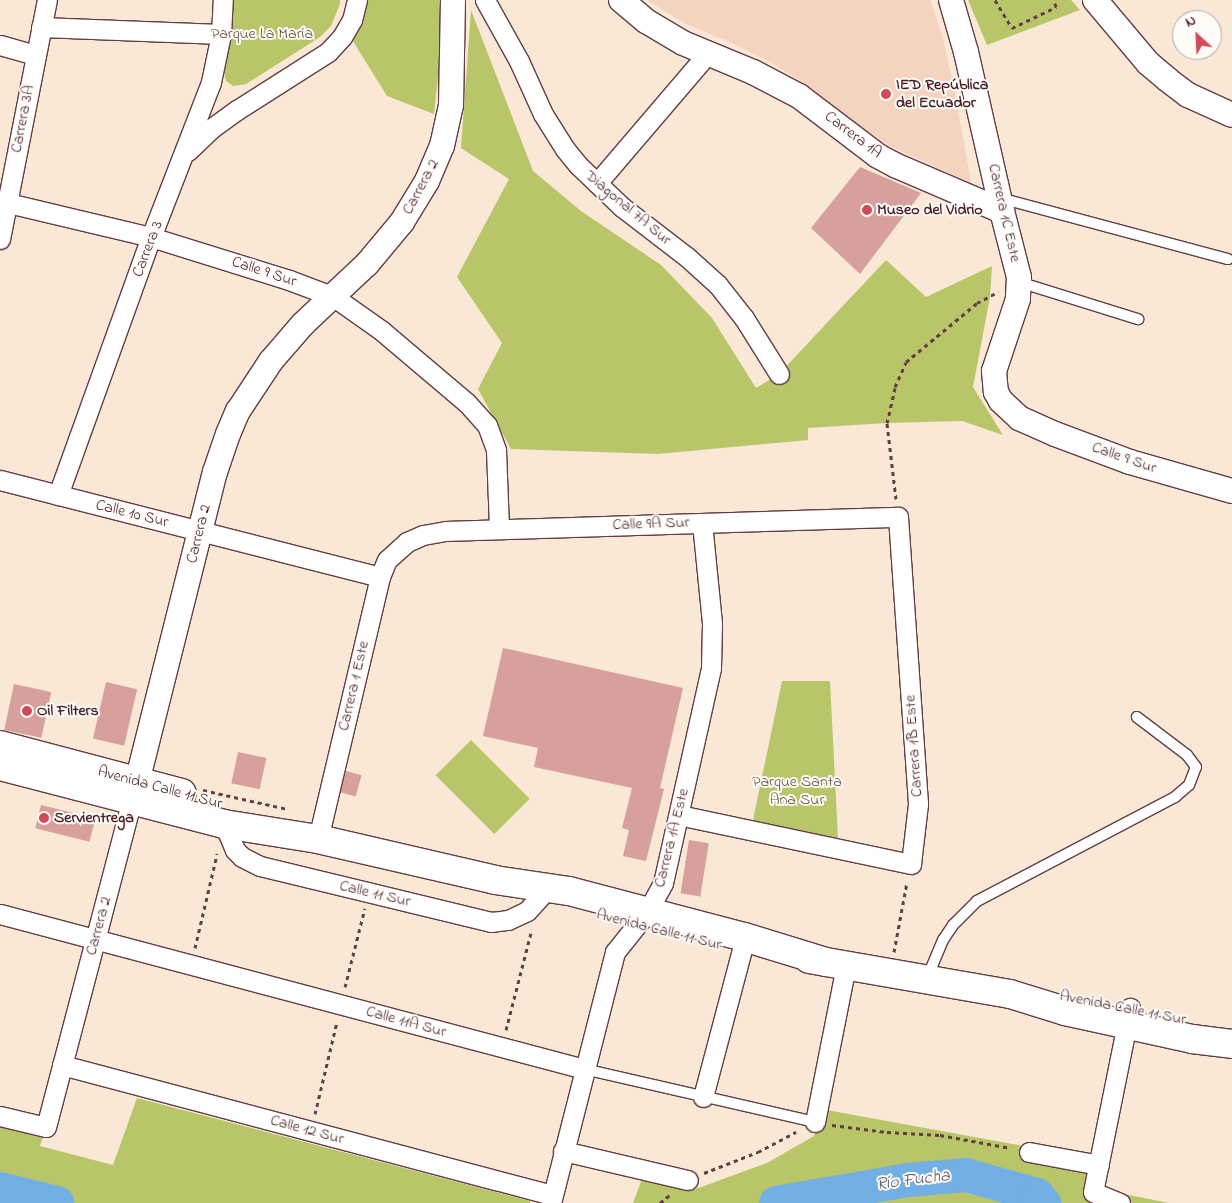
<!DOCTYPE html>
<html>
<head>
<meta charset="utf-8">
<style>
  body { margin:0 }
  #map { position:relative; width:1232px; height:1203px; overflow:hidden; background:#f8e8d5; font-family:"Indie Flower",sans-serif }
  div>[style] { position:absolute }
  .built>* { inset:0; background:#f4d3bf }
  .green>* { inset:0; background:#b8c669; transform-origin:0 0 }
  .river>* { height:34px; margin:-17px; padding:0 17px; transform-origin:17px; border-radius:17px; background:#72afe4 }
  .building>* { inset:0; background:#d7a09c; transform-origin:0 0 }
  .path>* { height:3px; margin-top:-1.5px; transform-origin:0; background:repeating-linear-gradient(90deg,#643d44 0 4px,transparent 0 8px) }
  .roads { filter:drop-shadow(1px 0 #643d44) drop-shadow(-1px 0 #643d44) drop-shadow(0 1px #643d44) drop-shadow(0 -1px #643d44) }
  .service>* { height:10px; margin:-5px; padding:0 5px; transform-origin:5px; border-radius:5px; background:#fff }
  .minor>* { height:19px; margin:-9.5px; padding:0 9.5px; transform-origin:9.5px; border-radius:9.5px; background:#fff }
  .tertiary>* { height:24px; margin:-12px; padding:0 12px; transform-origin:12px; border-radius:12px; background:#fff }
  .secondary>* { height:28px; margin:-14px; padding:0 14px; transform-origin:14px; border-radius:14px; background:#fff }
  .dots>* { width:14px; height:14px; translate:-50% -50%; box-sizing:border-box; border:2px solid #fdfcf7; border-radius:50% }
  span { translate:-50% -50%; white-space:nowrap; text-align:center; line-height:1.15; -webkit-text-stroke:4px #fdfcf7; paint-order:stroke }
  .park-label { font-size:16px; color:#6b513e }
  .poi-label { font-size:16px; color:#4a1f2b; font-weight:700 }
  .left { translate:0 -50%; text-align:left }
  .street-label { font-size:16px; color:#4a1f2b }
  .water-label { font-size:18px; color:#5a5975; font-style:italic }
  .north { position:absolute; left:1172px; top:10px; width:50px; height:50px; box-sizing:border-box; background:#fdfcf7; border:1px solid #b5a4a5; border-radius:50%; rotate:335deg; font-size:14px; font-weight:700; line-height:20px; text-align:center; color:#4a1f2b }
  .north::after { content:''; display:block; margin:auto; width:18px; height:22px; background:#d1495b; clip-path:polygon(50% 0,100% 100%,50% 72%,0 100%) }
</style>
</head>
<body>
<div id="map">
  <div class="built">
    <i style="clip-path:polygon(647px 0,930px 0,942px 35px,954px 87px,971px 183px,888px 145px,826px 102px,799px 80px,772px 63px,734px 44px,684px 23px)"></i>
  </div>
  <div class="green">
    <i style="clip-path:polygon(232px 0,340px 0,340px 4px,331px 26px,320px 37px,246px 84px,233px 86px,226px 81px,224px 72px)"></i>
    <i style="clip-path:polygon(364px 0,443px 0,440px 59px,434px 114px,387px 96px,351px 38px,363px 24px)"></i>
    <i style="clip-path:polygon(968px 0,1071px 0,1080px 10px,987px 45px)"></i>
    <i style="clip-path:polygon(471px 10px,533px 171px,581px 211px,661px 265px,712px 318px,756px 388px,779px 374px,886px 260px,926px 297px,992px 266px,990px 297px,973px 387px,1003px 435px,962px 421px,887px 423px,808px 428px,808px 440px,658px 454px,511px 449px,478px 389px,502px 343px,457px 277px,509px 179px,461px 148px)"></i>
    <i style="clip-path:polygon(782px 681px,830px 681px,838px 839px,752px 825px)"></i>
    <i style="left:471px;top:740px;width:83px;height:50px;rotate:45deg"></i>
    <i style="clip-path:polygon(137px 1098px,530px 1201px,530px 1203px,0 1203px,0 1116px,46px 1127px,40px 1146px,113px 1165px)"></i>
    <i style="clip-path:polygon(821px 1109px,1094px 1159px,1089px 1187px,1169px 1203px,633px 1203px,642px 1179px,693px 1190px,767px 1163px,814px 1136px)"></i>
  </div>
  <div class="river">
    <i style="left:0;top:1189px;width:59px;rotate:13.8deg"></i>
    <i style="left:776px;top:1203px;width:134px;rotate:-9.9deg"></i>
    <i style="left:908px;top:1180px;width:58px;rotate:-4.9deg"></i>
    <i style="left:966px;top:1175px;width:74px;rotate:15.7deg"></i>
    <i style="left:1037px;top:1195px;width:11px;rotate:49deg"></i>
  </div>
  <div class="building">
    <i style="clip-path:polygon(860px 167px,921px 193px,860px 274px,811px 228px)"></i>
    <i style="clip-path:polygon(503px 648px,683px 688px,660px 788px,664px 789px,646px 861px,623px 856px,629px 830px,622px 828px,632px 788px,534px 767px,538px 748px,483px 736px)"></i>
    <i style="left:106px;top:682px;width:32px;height:58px;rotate:13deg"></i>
    <i style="left:14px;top:684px;width:38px;height:47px;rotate:12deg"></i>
    <i style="left:238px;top:752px;width:29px;height:32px;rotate:12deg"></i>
    <i style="left:346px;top:771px;width:16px;height:22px;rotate:15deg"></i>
    <i style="left:41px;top:805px;width:56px;height:24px;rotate:14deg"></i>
    <i style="left:689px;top:840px;width:20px;height:54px;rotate:9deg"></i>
  </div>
  <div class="path">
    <i style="left:995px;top:0;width:33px;rotate:59deg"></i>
    <i style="left:1012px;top:28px;width:49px;rotate:-25.5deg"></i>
    <i style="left:1056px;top:7px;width:7px;rotate:-106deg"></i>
    <i style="left:896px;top:499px;width:77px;rotate:-96.8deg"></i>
    <i style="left:887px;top:423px;width:37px;rotate:-77deg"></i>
    <i style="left:895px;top:387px;width:27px;rotate:-66deg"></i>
    <i style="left:906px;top:362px;width:92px;rotate:-39.7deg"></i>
    <i style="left:977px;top:303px;width:24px;rotate:-28deg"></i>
    <i style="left:203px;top:790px;width:86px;rotate:12.7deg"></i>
    <i style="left:195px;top:948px;width:97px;rotate:-76.8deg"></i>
    <i style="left:894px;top:952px;width:71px;rotate:-79.5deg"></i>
    <i style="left:345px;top:987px;width:81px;rotate:-75.8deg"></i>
    <i style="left:506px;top:1030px;width:104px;rotate:-75.6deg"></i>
    <i style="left:315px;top:1114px;width:95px;rotate:-76.6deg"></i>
    <i style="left:832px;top:1125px;width:55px;rotate:7.3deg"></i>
    <i style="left:887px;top:1132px;width:53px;rotate:3.2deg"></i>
    <i style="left:940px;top:1135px;width:72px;rotate:10.4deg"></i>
    <i style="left:704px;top:1173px;width:58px;rotate:-21.3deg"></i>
    <i style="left:758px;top:1152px;width:43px;rotate:-27.8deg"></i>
    <i style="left:660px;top:1203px;width:14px;rotate:-39deg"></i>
  </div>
  <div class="roads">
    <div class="service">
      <i style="left:1000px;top:198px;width:236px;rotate:15deg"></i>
      <i style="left:1019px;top:282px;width:125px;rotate:17.3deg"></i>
      <i style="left:927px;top:978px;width:41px;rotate:-67.2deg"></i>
      <i style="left:943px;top:940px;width:18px;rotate:-56deg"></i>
      <i style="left:953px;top:925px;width:34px;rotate:-45deg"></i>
      <i style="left:977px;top:901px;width:224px;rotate:-27.7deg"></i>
      <i style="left:1175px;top:797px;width:18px;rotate:-41deg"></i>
      <i style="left:1189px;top:785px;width:19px;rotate:-69deg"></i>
      <i style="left:1196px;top:767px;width:15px;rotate:-127deg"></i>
      <i style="left:1187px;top:755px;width:63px;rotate:-142.8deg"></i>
      <i style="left:584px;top:1069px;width:237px;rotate:12.9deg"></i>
    </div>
    <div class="minor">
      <i style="left:485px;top:0;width:70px;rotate:60.9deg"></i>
      <i style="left:519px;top:61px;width:58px;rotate:65.6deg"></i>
      <i style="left:543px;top:114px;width:41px;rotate:57.8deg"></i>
      <i style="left:565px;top:149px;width:21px;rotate:51deg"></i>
      <i style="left:578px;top:165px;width:61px;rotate:43.7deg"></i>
      <i style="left:622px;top:207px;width:82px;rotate:37.6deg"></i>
      <i style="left:687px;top:257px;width:42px;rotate:42.1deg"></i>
      <i style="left:718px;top:285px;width:42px;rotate:51.8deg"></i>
      <i style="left:744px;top:318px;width:66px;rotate:58deg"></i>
      <i style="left:41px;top:27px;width:180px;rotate:2.2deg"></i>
      <i style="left:0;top:45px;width:37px;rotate:16deg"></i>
      <i style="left:188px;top:151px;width:33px;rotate:-44deg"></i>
      <i style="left:212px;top:128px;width:31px;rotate:-36deg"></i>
      <i style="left:237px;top:110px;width:108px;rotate:-32.5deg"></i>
      <i style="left:328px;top:52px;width:21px;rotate:-47deg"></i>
      <i style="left:342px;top:37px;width:20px;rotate:-60deg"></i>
      <i style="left:352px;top:20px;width:21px;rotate:-76deg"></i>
      <i style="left:597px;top:183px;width:170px;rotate:-49.5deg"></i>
      <i style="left:0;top:201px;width:155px;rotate:13.4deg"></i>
      <i style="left:151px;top:237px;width:145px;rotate:17.3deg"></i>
      <i style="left:289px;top:280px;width:48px;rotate:20.7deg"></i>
      <i style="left:334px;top:297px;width:59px;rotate:35.3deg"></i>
      <i style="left:382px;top:331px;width:111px;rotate:40.3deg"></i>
      <i style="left:467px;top:403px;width:30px;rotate:48deg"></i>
      <i style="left:487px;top:425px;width:27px;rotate:70deg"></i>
      <i style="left:496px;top:450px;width:79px;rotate:87.8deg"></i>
      <i style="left:0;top:239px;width:244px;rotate:-78.9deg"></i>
      <i style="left:0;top:480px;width:392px;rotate:14.3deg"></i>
      <i style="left:58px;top:495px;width:274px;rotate:-70.2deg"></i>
      <i style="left:151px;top:237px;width:166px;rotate:-68.8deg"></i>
      <i style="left:211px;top:82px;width:49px;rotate:-78.2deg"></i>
      <i style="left:221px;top:34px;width:34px;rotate:-87deg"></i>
      <i style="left:224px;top:824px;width:28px;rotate:67deg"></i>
      <i style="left:235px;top:850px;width:10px;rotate:45deg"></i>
      <i style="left:242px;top:857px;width:20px;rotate:27deg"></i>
      <i style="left:260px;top:866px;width:238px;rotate:13.6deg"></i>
      <i style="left:491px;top:922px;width:17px;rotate:-7deg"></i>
      <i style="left:508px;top:920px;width:21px;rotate:-25deg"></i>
      <i style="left:527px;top:911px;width:19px;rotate:-47deg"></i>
      <i style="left:318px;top:839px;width:269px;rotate:-76.7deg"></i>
      <i style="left:380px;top:577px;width:18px;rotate:-68deg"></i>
      <i style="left:387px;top:560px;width:27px;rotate:-42deg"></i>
      <i style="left:407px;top:542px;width:17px;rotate:-24deg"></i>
      <i style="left:423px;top:535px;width:23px;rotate:-10deg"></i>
      <i style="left:446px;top:531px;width:452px;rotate:-1.8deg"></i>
      <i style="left:898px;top:517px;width:288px;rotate:86deg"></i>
      <i style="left:918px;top:804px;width:60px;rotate:96.7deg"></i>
      <i style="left:911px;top:864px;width:237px;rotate:-168.1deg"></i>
      <i style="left:0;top:914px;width:604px;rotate:14.86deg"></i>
      <i style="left:62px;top:1065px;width:507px;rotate:14.86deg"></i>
      <i style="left:703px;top:1097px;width:153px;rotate:-75.2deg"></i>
      <i style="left:0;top:1116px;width:47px;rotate:13.4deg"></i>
      <i style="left:46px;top:1127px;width:338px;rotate:-75.3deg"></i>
      <i style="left:815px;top:1122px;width:160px;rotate:-78.8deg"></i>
      <i style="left:563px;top:1151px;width:128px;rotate:13.1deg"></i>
      <i style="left:1029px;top:1152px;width:71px;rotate:10.5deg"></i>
      <i style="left:551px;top:1203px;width:259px;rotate:-75.7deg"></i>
      <i style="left:615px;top:952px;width:51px;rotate:-51.3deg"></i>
      <i style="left:647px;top:912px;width:33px;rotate:-61deg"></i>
      <i style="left:663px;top:883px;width:220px;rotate:-77.4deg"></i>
      <i style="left:711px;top:668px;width:45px;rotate:-88.7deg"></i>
      <i style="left:712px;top:623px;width:100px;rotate:-95.7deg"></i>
      <i style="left:1120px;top:1203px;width:29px;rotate:-158deg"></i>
      <i style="left:1093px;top:1192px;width:188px;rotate:-78.6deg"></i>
    </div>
    <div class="tertiary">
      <i style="left:621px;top:0;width:33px;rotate:40deg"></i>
      <i style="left:646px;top:21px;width:43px;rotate:30.7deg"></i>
      <i style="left:683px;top:43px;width:76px;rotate:22.5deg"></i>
      <i style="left:753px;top:72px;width:52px;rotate:27.6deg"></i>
      <i style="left:799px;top:96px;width:99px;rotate:37.2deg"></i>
      <i style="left:878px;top:156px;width:21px;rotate:28deg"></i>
      <i style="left:897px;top:166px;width:114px;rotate:23.2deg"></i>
      <i style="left:951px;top:0;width:54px;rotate:73.9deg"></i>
      <i style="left:966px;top:52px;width:163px;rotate:77.2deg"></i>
      <i style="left:1002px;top:211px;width:68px;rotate:75.6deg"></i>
      <i style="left:1019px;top:277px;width:22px;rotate:93deg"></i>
      <i style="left:1018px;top:299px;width:76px;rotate:108.4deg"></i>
      <i style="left:994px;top:371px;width:21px;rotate:85deg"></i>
      <i style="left:996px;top:392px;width:10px;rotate:61deg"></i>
      <i style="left:1001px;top:401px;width:25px;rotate:43deg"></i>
      <i style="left:1019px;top:418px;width:39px;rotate:24deg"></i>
      <i style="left:1055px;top:434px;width:80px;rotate:20.5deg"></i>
      <i style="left:1130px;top:462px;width:106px;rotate:15.9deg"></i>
      <i style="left:1095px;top:0;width:82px;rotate:49.9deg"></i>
      <i style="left:1148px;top:63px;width:26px;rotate:40deg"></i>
      <i style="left:1168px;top:80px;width:25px;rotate:37deg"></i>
      <i style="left:1188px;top:95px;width:48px;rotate:24.4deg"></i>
      <i style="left:133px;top:798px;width:336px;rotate:-75.9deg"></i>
      <i style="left:215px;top:472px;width:40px;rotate:-71.1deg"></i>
      <i style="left:228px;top:434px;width:25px;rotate:-67deg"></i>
      <i style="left:238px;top:411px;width:60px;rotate:-56.6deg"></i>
      <i style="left:271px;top:361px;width:49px;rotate:-49.1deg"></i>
      <i style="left:303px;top:324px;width:88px;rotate:-43.2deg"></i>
      <i style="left:367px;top:264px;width:55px;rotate:-50.2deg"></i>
      <i style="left:402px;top:222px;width:48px;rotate:-58.6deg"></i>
      <i style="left:427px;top:181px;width:38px;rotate:-67deg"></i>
      <i style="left:442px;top:146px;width:42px;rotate:-77.6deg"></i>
      <i style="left:451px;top:105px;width:105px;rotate:-88.9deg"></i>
    </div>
    <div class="secondary">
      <i style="left:0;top:745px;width:188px;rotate:14.8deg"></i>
      <i style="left:0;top:766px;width:231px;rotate:14.5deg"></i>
      <i style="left:224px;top:824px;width:95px;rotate:9.1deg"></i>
      <i style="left:318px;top:839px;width:182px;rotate:13deg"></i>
      <i style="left:495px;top:880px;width:75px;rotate:8.5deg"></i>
      <i style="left:569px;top:891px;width:181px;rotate:14.7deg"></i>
      <i style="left:744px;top:937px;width:86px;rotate:17deg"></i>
      <i style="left:809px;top:959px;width:204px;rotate:9.9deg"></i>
      <i style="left:1010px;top:994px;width:58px;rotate:17.2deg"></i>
      <i style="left:1065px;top:1011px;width:130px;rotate:12.4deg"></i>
      <i style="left:1192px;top:1039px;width:40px;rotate:7.1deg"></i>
    </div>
  </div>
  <div class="dots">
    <i style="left:886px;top:94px;background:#d1495b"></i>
    <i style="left:867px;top:210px;background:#d1495b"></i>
    <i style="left:27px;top:711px;background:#d1495b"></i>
    <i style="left:44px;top:818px;background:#d1495b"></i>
  </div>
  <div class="park-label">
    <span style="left:262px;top:34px">Parque La María</span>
    <span style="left:797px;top:791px">Parque Santa<br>Ana Sur</span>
  </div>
  <div class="poi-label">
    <span class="left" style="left:896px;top:94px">IED República<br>del Ecuador</span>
    <span class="left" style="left:877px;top:210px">Museo del Vidrio</span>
    <span class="left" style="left:37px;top:711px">Oil Filters</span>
    <span class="left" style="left:54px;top:818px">Servientrega</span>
  </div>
  <div class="street-label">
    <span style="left:23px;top:119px;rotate:-79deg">Carrera 3A</span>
    <span style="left:853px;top:135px;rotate:37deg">Carrera 1A</span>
    <span style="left:421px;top:187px;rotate:-62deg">Carrera 2</span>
    <span style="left:628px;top:208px;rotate:40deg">Diagonal 7A Sur</span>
    <span style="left:1004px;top:213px;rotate:77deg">Carrera 1C Este</span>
    <span style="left:148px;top:249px;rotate:-69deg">Carrera 3</span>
    <span style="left:264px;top:272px;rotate:18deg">Calle 9 Sur</span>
    <span style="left:1124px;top:458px;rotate:19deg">Calle 9 Sur</span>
    <span style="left:132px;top:514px;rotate:14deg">Calle 10 Sur</span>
    <span style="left:651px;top:524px;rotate:-2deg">Calle 9A Sur</span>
    <span style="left:199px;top:534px;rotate:-76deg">Carrera 2</span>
    <span style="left:354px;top:686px;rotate:-77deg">Carrera 1 Este</span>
    <span style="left:914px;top:746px;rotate:-94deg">Carrera 1B Este</span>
    <span style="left:160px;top:788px;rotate:15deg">Avenida Calle 11 Sur</span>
    <span style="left:672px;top:838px;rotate:-76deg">Carrera 1A Este</span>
    <span style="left:375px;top:894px;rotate:13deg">Calle 11 Sur</span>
    <span style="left:99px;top:926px;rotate:-75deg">Carrera 2</span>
    <span style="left:659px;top:930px;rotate:14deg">Avenida Calle 11 Sur</span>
    <span style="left:1123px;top:1008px;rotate:11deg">Avenida Calle 11 Sur</span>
    <span style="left:406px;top:1022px;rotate:15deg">Calle 11A Sur</span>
    <span style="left:307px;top:1130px;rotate:15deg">Calle 12 Sur</span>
  </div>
  <div class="water-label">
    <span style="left:913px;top:1181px;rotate:-7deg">Río Fucha</span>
  </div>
  <div class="north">N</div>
</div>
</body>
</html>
